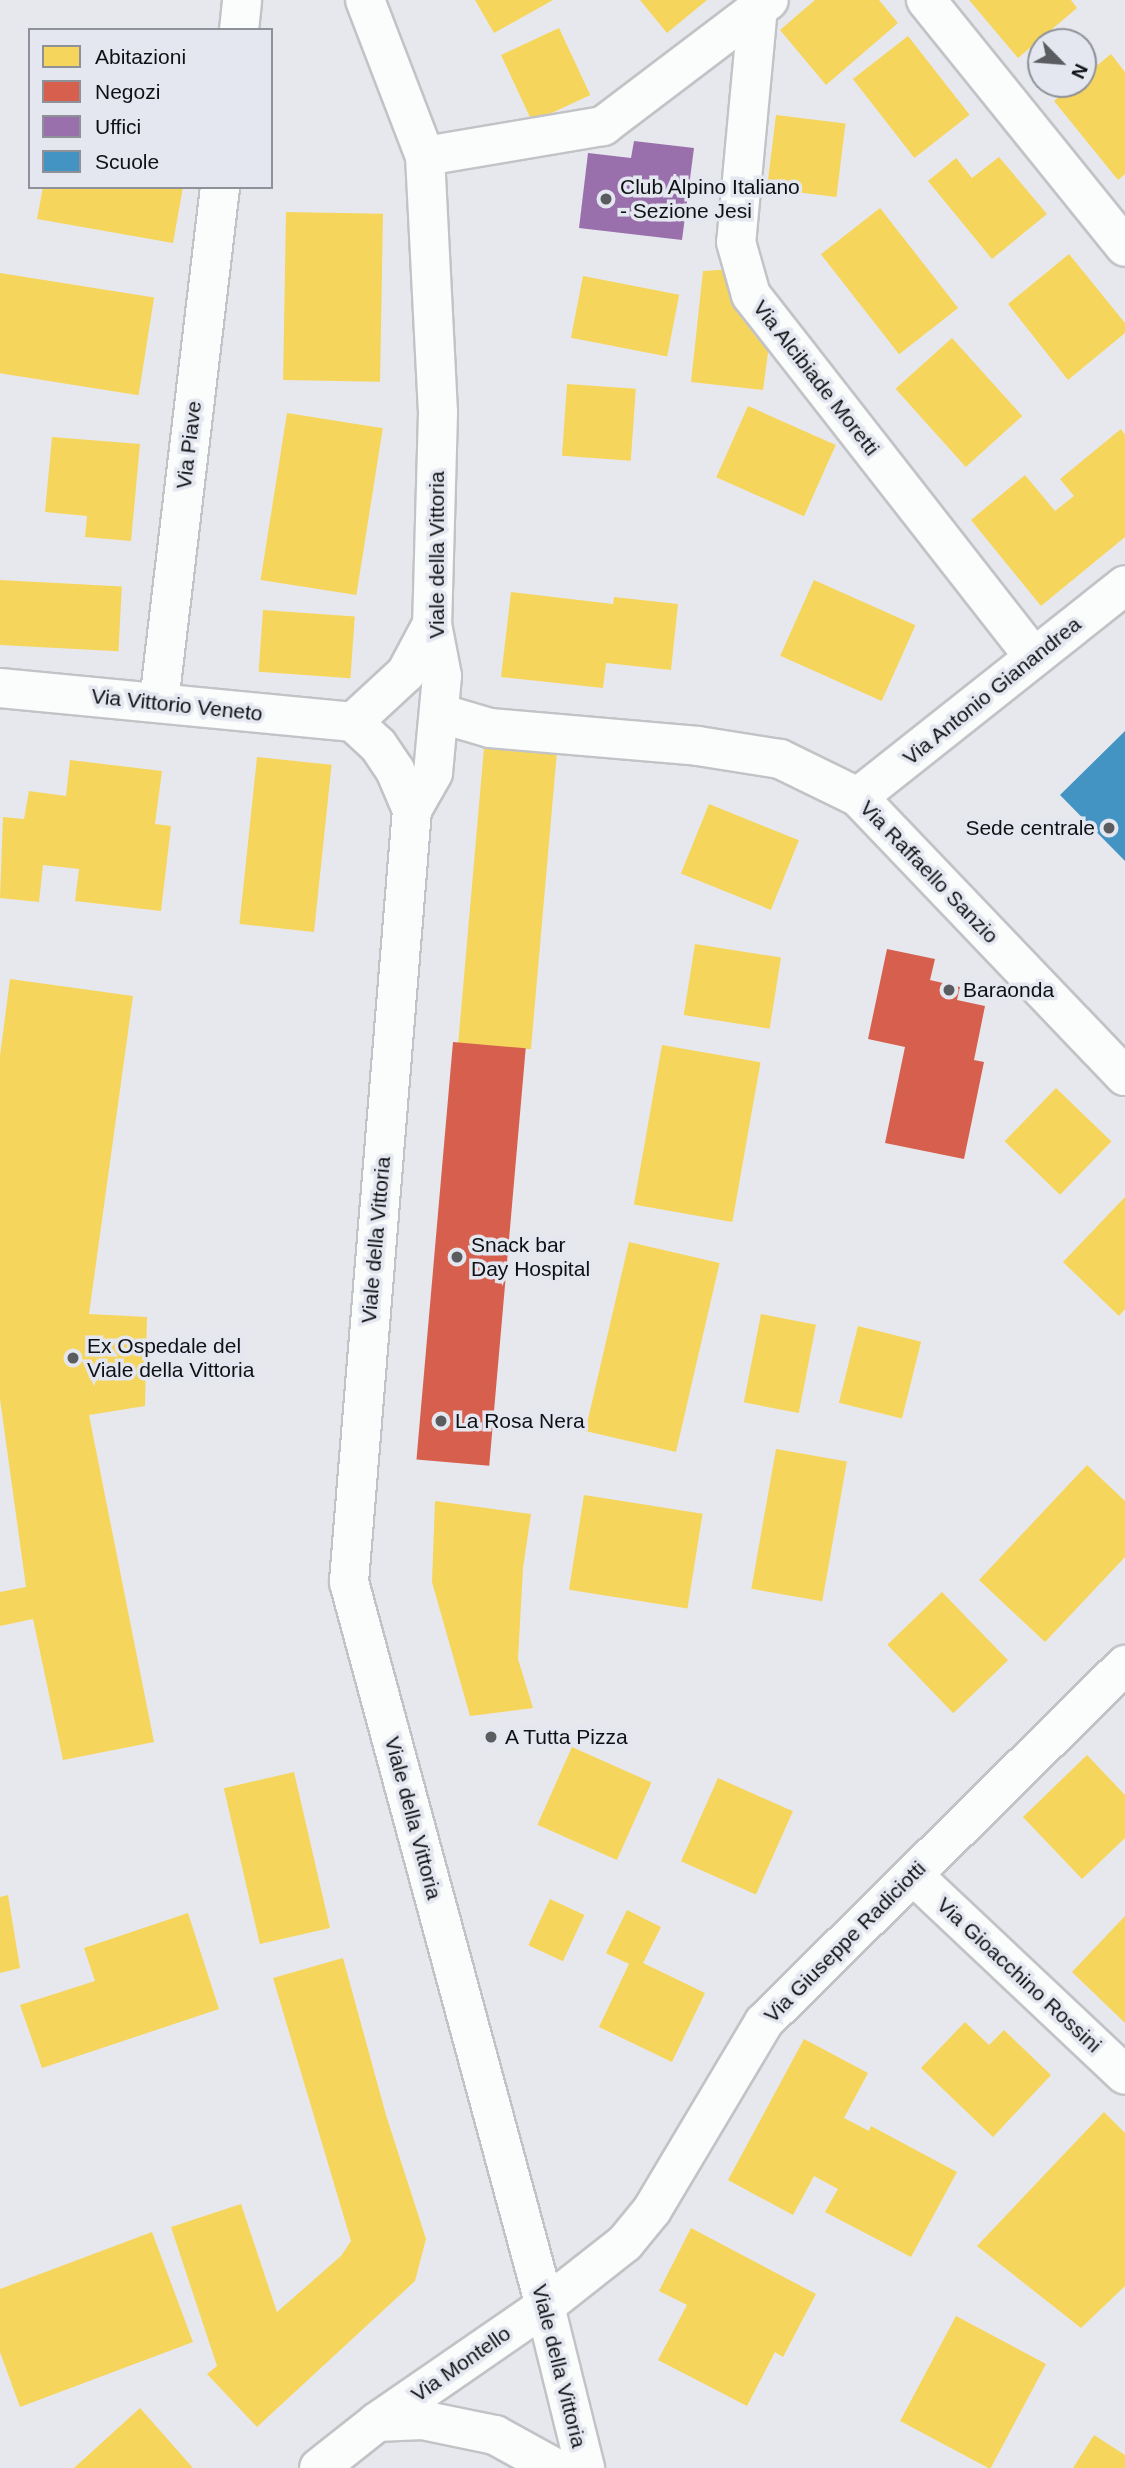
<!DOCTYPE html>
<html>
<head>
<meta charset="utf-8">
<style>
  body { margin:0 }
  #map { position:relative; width:1125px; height:2468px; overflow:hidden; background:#e7e8ed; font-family:Helvetica,sans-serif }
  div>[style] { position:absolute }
  .homes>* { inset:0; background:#f6d55c; transform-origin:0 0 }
  .shops>* { inset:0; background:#d6604d; transform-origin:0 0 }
  .offices>* { inset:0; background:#9970ab }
  .schools>* { inset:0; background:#4393c3 }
  .roads { filter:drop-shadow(2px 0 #c2c3c6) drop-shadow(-2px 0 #c2c3c6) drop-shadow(0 2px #c2c3c6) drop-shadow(0 -2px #c2c3c6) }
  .minor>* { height:38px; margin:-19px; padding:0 19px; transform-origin:19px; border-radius:19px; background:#fbfcfc }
  .tertiary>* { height:38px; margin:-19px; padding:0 19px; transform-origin:19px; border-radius:19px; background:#fbfcfc }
  .secondary>* { height:38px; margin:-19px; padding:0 19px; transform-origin:19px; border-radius:19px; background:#fbfcfc }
  .dots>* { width:19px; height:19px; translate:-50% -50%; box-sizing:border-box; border:4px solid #e4e7f0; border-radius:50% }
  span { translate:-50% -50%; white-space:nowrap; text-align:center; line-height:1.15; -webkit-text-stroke:7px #e4e7f0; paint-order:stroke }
  .poi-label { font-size:21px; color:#101114 }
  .left { translate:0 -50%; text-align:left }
  .right { translate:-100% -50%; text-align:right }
  .street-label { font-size:21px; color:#101114 }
  .legend { position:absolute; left:28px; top:28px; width:245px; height:161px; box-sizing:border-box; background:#e4e7f0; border:2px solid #8f9198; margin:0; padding:9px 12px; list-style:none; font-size:21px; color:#101114 }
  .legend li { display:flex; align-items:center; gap:14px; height:35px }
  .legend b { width:35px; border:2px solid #8f9198 }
  .north { position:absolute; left:1027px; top:28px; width:70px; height:70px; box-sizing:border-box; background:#e4e7f0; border:2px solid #8f9198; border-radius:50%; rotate:115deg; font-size:19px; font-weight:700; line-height:28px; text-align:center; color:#101114 }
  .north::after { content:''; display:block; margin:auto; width:24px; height:32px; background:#5b5c60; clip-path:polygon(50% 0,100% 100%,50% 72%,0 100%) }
</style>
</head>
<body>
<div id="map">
  <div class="homes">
    <i style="clip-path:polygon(475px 0,553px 0,494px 33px)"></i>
    <i style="clip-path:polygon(640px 0,707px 0,667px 33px)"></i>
    <i style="clip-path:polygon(815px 0,879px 0,898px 23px,826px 85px,780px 30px)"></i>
    <i style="clip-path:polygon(969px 0,1071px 0,1077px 8px,1018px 58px)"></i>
    <i style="left:559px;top:28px;width:74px;height:64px;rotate:65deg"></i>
    <i style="left:908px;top:36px;width:100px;height:70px;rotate:52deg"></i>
    <i style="clip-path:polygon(1111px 54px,1125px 72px,1125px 174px,1118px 180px,1054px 101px,1074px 84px,1083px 84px,1083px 77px)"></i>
    <i style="left:776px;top:115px;width:70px;height:74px;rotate:7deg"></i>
    <i style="clip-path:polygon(999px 157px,1047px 214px,992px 259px,928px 181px,956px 158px,972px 178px)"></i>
    <i style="clip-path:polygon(43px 187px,183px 187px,173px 243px,37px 219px)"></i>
    <i style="left:880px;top:208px;width:127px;height:75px;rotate:52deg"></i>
    <i style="left:286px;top:212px;width:97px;height:168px;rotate:1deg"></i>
    <i style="clip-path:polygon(1069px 254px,1125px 323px,1125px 333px,1068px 380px,1008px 304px)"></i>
    <i style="clip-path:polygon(734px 269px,770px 338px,763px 390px,691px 382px,703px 271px)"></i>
    <i style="left:0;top:273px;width:156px;height:99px;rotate:9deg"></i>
    <i style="left:583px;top:276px;width:98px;height:63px;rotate:11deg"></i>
    <i style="left:952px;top:338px;width:105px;height:76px;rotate:48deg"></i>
    <i style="left:567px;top:384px;width:69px;height:72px;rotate:4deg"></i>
    <i style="left:748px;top:406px;width:96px;height:78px;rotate:24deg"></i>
    <i style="left:287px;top:413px;width:97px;height:169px;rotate:9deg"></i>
    <i style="clip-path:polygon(1121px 429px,1125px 435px,1125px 537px,1041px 606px,971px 520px,1025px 475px,1055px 511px,1074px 496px,1060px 479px)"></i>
    <i style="clip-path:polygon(52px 437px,140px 444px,131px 541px,85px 537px,87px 516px,45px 512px)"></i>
    <i style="left:0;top:580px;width:122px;height:65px;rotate:3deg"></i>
    <i style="left:814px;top:580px;width:111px;height:83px;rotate:24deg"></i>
    <i style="clip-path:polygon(511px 592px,613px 604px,614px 597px,678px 604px,671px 670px,606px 663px,603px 688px,501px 677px)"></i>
    <i style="left:263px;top:610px;width:92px;height:62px;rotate:4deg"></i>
    <i style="left:484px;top:748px;width:73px;height:296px;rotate:5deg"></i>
    <i style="left:257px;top:757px;width:75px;height:168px;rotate:6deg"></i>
    <i style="clip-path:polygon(70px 760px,162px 771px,155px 824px,171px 826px,161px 911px,75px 901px,79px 869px,43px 865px,39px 902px,0 898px,3px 817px,24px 819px,29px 791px,66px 796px)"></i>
    <i style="left:709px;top:804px;width:97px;height:75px;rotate:22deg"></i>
    <i style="left:695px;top:944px;width:87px;height:72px;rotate:9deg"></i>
    <i style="clip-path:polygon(10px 979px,133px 996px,89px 1314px,147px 1317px,145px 1406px,89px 1415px,154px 1742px,63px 1760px,33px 1619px,0 1626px,0 1592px,26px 1587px,0 1399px,0 1056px)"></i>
    <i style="left:662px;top:1045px;width:100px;height:162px;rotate:10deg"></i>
    <i style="left:1056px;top:1088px;width:77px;height:74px;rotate:44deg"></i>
    <i style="clip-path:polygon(1125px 1197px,1125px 1309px,1119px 1316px,1063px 1262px)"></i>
    <i style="left:629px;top:1242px;width:93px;height:194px;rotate:13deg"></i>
    <i style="left:761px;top:1314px;width:56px;height:90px;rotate:11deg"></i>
    <i style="left:858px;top:1326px;width:65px;height:79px;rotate:14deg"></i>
    <i style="left:776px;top:1449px;width:72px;height:142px;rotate:10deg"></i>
    <i style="clip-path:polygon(1087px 1465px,1125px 1501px,1125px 1557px,1045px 1642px,979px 1580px)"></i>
    <i style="left:584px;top:1495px;width:120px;height:96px;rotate:9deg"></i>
    <i style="clip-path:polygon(435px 1501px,531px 1514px,523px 1568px,518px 1659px,533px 1708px,470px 1716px,432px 1582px)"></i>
    <i style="left:942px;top:1592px;width:95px;height:76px;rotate:46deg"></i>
    <i style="left:572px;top:1747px;width:87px;height:85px;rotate:24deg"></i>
    <i style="clip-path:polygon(1087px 1755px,1125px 1795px,1125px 1838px,1082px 1879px,1023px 1817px)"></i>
    <i style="left:294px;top:1772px;width:160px;height:72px;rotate:77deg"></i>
    <i style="left:718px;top:1778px;width:82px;height:91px;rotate:24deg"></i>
    <i style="clip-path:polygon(8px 1895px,20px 1968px,0 1973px,0 1897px)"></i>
    <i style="left:550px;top:1899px;width:38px;height:51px;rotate:25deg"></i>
    <i style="clip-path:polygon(627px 1910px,661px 1927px,643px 1963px,705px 1993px,672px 2062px,599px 2027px,629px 1964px,606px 1953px)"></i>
    <i style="clip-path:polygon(188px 1913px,219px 2009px,42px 2068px,20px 2005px,95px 1981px,84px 1948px)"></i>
    <i style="clip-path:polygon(1125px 1916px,1125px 2023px,1072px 1972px)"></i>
    <i style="clip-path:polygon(343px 1958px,386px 2115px,426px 2239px,415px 2281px,257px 2427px,207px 2374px,217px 2366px,171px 2227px,241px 2204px,277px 2312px,341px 2256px,351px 2241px,273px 1978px)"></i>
    <i style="clip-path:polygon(965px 2022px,989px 2045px,1004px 2030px,1051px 2075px,993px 2137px,921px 2068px)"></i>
    <i style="clip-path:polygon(804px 2039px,868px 2073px,844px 2118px,869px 2131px,871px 2126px,957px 2172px,911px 2257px,825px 2212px,838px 2189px,814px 2176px,793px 2215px,728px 2180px)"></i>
    <i style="clip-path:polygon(1104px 2112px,1125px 2133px,1125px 2286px,1081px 2328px,977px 2246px)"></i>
    <i style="clip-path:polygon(691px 2228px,816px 2294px,783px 2357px,775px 2352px,747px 2406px,658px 2360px,687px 2305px,659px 2291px)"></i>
    <i style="clip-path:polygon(152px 2232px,193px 2342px,20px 2407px,0 2352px,0 2289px)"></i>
    <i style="left:956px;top:2316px;width:102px;height:119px;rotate:28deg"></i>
    <i style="clip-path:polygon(140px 2408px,193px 2468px,74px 2468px)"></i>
    <i style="clip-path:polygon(1094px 2435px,1125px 2455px,1125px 2468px,1073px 2468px)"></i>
  </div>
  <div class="shops">
    <i style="clip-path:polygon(887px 949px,935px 959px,930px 980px,960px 987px,957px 1000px,985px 1006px,974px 1060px,984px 1062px,964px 1159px,885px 1143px,905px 1047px,868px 1039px)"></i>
    <i style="left:453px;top:1042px;width:73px;height:419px;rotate:5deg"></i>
  </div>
  <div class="offices">
    <i style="clip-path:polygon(634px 141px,694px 148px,682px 240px,579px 228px,588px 153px,631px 158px)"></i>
  </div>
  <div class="schools">
    <i style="clip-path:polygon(1125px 731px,1125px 861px,1060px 795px)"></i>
  </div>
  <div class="roads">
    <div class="minor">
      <i style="left:926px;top:0;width:317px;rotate:51.1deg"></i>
      <i style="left:758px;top:7px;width:236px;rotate:95.3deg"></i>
      <i style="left:736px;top:242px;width:55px;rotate:74.2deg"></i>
      <i style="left:751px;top:295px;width:459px;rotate:52deg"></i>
      <i style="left:239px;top:30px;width:30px;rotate:-84deg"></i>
      <i style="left:425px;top:156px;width:181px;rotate:-9.6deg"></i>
      <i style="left:603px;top:126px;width:208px;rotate:-37.2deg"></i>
      <i style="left:159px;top:702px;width:519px;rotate:-83.24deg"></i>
      <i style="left:439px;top:713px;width:53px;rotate:16.4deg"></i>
      <i style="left:490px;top:728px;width:209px;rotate:4.9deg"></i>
      <i style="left:698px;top:746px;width:83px;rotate:9deg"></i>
      <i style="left:780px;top:759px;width:87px;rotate:26deg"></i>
      <i style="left:858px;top:797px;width:386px;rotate:46.3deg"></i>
      <i style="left:858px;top:797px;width:341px;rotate:-38.4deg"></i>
      <i style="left:913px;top:1875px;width:291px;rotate:43.3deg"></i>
      <i style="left:377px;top:2422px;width:45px;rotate:-2.5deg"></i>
      <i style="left:422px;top:2420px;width:75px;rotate:11.6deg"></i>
      <i style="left:495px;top:2435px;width:68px;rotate:28.8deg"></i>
      <i style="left:319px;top:2468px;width:74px;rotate:-38.4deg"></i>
      <i style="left:377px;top:2422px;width:204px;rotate:-34.6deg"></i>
    </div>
    <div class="tertiary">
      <i style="left:545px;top:2306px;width:102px;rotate:-38.2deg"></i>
      <i style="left:625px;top:2243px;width:43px;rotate:-50.7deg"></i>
      <i style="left:652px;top:2210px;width:219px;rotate:-59.2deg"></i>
      <i style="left:764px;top:2022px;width:508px;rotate:-44.68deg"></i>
    </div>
    <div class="secondary">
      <i style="left:365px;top:0;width:167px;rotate:69deg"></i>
      <i style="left:425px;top:156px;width:257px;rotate:87.1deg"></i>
      <i style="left:438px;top:413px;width:211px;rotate:91.6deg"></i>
      <i style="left:432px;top:624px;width:53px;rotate:79.1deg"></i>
      <i style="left:442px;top:676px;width:97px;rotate:95.3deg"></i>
      <i style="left:433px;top:773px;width:43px;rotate:119.6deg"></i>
      <i style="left:412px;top:810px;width:775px;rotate:94.67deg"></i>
      <i style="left:349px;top:1582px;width:750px;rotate:74.85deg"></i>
      <i style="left:545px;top:2306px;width:167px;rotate:76.1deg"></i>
      <i style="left:0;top:688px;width:355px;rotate:5.5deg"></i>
      <i style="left:353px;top:722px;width:34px;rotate:43deg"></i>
      <i style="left:378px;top:745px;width:30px;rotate:56deg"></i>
      <i style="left:395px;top:770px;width:43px;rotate:67deg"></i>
      <i style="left:353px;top:722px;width:72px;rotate:-42.8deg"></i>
      <i style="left:406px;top:673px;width:55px;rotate:-62deg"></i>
    </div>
  </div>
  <div class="dots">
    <i style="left:606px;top:199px;background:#5b5c60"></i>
    <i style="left:1109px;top:828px;background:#5b5c60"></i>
    <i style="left:949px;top:990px;background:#5b5c60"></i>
    <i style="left:457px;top:1257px;background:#5b5c60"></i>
    <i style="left:73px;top:1358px;background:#5b5c60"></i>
    <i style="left:441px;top:1421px;background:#5b5c60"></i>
    <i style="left:491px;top:1737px;background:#5b5c60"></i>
  </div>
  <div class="poi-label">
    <span class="left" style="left:620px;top:199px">Club Alpino Italiano<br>- Sezione Jesi</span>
    <span class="right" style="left:1095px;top:828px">Sede centrale</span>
    <span class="left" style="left:963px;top:990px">Baraonda</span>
    <span class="left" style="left:471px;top:1257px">Snack bar<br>Day Hospital</span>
    <span class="left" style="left:87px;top:1358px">Ex Ospedale del<br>Viale della Vittoria</span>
    <span class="left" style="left:455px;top:1421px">La Rosa Nera</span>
    <span class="left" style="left:505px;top:1737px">A Tutta Pizza</span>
  </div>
  <div class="street-label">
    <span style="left:816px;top:378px;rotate:52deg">Via Alcibiade Moretti</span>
    <span style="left:189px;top:445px;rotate:-83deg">Via Piave</span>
    <span style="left:437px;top:555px;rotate:-90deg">Viale della Vittoria</span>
    <span style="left:992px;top:691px;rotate:-39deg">Via Antonio Gianandrea</span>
    <span style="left:177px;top:705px;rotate:6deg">Via Vittorio Veneto</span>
    <span style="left:929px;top:872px;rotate:46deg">Via Raffaello Sanzio</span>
    <span style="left:376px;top:1240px;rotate:-85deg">Viale della Vittoria</span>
    <span style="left:413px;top:1818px;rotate:75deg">Viale della Vittoria</span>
    <span style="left:845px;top:1942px;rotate:-45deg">Via Giuseppe Radiciotti</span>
    <span style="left:1019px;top:1975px;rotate:43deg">Via Gioacchino Rossini</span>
    <span style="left:461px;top:2364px;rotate:-35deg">Via Montello</span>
    <span style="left:559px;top:2366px;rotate:76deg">Viale della Vittoria</span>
  </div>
  <ul class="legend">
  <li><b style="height:19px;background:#f6d55c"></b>Abitazioni</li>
  <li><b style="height:19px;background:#d6604d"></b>Negozi</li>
  <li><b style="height:19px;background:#9970ab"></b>Uffici</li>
  <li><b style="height:19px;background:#4393c3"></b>Scuole</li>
  </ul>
  <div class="north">N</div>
</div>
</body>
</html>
